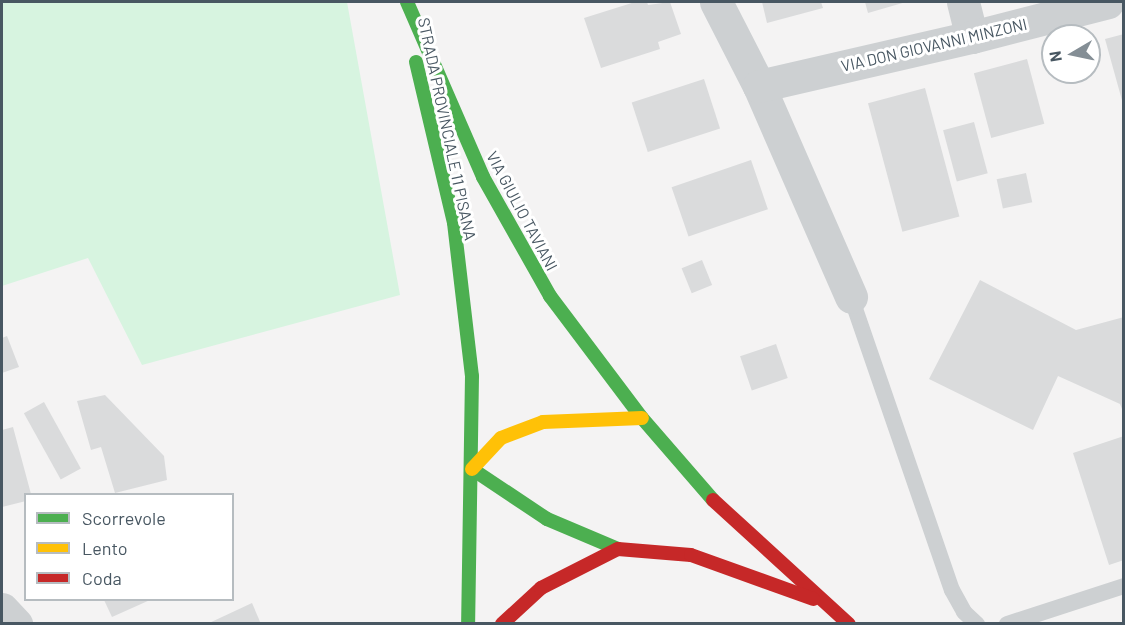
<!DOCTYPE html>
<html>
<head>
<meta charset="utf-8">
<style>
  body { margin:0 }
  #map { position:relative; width:1125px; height:625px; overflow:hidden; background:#f4f3f3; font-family:Barlow,sans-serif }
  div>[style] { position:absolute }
  .green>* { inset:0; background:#d7f4e0 }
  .building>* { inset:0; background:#dadbdc; transform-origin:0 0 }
  .lane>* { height:16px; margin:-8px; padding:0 8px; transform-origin:8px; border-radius:8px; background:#cdd0d2 }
  .street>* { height:33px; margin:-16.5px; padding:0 16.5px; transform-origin:16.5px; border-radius:16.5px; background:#cdd0d2 }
  .fast>* { height:14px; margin:-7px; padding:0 7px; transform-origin:7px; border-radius:7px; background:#4caf50 }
  .slow>* { height:14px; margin:-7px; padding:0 7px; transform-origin:7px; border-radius:7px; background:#ffc107 }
  .jam>* { height:14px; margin:-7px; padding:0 7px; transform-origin:7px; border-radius:7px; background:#c62828 }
  span { translate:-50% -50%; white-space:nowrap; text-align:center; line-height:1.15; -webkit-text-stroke:6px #fff; paint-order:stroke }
  .street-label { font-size:16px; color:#485762 }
  .frame { position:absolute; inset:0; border:3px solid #485762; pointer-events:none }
  .legend { position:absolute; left:24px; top:493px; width:210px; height:108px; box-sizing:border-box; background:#fff; border:2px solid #b6bcc0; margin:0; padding:8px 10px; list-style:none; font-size:18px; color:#485762 }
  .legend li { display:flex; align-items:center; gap:12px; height:30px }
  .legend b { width:30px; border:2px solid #b6bcc0 }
  .north { position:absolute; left:1041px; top:24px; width:60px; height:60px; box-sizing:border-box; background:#fff; border:2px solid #b6bcc0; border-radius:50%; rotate:261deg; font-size:16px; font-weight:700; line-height:24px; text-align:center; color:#485762 }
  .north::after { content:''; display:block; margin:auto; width:21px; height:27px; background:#848e95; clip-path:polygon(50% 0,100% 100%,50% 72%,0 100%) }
</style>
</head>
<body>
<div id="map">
  <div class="green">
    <i style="clip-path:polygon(2px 2px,347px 2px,400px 295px,142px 365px,88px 258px,2px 286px)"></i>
  </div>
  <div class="building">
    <i style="clip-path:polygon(635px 2px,647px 2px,648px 5px,670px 2px,681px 34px,658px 42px,660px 49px,601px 68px,584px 18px)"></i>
    <i style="clip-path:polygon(762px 2px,821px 2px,823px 8px,767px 23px)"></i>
    <i style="clip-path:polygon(865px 2px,906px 2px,868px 13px)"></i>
    <i style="clip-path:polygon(1124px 34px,1124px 104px,1123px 104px,1105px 39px)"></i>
    <i style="left:1027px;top:59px;width:67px;height:55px;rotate:75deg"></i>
    <i style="left:704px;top:79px;width:52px;height:76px;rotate:72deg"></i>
    <i style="left:925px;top:88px;width:133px;height:59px;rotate:75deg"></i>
    <i style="left:974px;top:122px;width:53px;height:32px;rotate:75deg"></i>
    <i style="left:751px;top:160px;width:52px;height:84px;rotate:71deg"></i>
    <i style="left:1026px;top:173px;width:30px;height:30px;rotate:78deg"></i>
    <i style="left:702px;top:260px;width:27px;height:22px;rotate:68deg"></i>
    <i style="clip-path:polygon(980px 280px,1076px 330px,1124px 317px,1124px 414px,1120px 404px,1058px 376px,1033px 430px,929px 379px)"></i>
    <i style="clip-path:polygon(7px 336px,19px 367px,2px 373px,2px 338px)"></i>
    <i style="left:776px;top:344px;width:36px;height:38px;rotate:71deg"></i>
    <i style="clip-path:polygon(105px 395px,164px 456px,167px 480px,115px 493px,101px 447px,91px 450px,77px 401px)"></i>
    <i style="left:44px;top:402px;width:76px;height:23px;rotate:61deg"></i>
    <i style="clip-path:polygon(13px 427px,31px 494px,26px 494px,26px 501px,2px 507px,2px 430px)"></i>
    <i style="clip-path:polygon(1124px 436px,1124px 560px,1109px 565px,1073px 453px)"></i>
    <i style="clip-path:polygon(104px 600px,150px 600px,112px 617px)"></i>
    <i style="clip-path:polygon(252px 603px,261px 624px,207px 624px)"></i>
  </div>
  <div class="lane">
    <i style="left:851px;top:297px;width:310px;rotate:71deg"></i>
    <i style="left:952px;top:590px;width:25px;rotate:61deg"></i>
    <i style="left:964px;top:612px;width:18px;rotate:43deg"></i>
    <i style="left:1007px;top:624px;width:123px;rotate:-18deg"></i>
  </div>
  <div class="street">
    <i style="left:716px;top:2px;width:94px;rotate:62.9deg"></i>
    <i style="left:759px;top:86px;width:230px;rotate:66.4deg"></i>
    <i style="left:963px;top:2px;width:36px;rotate:76deg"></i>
    <i style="left:759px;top:86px;width:219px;rotate:-13deg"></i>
    <i style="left:972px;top:37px;width:140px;rotate:-14.4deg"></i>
    <i style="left:2px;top:609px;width:21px;rotate:47deg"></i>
  </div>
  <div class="fast">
    <i style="left:407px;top:2px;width:191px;rotate:66.5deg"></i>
    <i style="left:483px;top:177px;width:137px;rotate:60.6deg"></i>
    <i style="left:550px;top:296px;width:153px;rotate:53deg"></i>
    <i style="left:642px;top:418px;width:108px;rotate:49.1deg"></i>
    <i style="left:416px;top:62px;width:165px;rotate:76.7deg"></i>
    <i style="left:454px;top:223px;width:154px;rotate:83.3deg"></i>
    <i style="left:472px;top:376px;width:248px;rotate:90.9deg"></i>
    <i style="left:472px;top:469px;width:90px;rotate:33.7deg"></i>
    <i style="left:547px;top:519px;width:77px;rotate:22.9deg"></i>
  </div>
  <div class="slow">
    <i style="left:472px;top:469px;width:42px;rotate:-46.9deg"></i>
    <i style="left:501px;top:438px;width:45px;rotate:-20.9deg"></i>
    <i style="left:543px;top:422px;width:99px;rotate:-2.3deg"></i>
  </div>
  <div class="jam">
    <i style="left:713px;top:500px;width:184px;rotate:42.4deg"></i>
    <i style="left:502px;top:624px;width:53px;rotate:-42.7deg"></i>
    <i style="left:541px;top:588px;width:86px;rotate:-26.9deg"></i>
    <i style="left:618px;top:549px;width:73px;rotate:4.7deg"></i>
    <i style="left:691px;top:555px;width:130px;rotate:19.8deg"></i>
  </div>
  <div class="street-label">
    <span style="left:934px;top:45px;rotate:-13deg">VIA DON GIOVANNI MINZONI</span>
    <span style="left:447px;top:129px;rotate:78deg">STRADA PROVINCIALE 11 PISANA</span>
    <span style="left:522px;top:211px;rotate:62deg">VIA GIULIO TAVIANI</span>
  </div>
  <div class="frame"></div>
  <ul class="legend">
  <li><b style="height:8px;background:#4caf50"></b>Scorrevole</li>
  <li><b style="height:8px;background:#ffc107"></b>Lento</li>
  <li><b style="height:8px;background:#c62828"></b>Coda</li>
  </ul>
  <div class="north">N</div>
</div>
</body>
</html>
